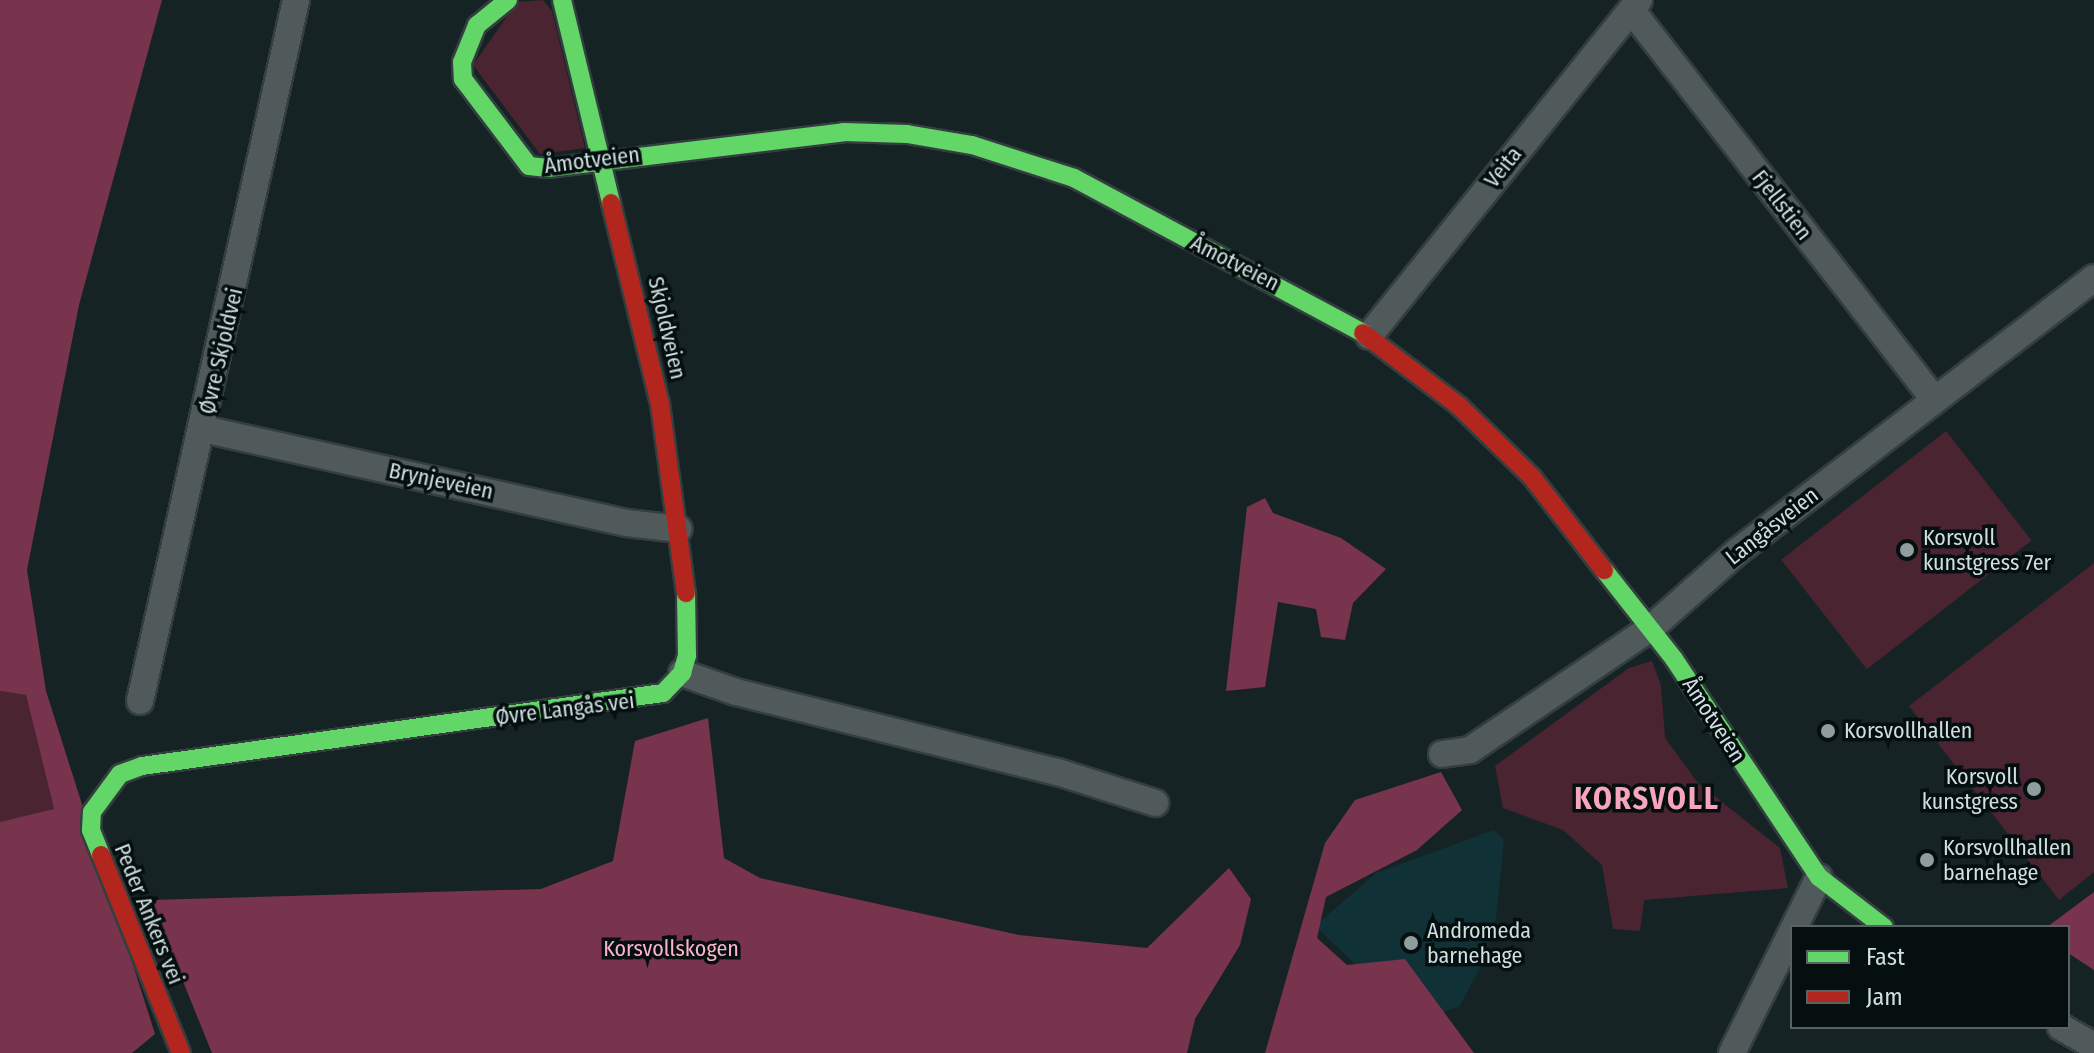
<!DOCTYPE html>
<html>
<head>
<meta charset="utf-8">
<style>
  body { margin:0 }
  #map { position:relative; width:2094px; height:1053px; overflow:hidden; background:#152325; font-family:"Fira Sans Condensed",sans-serif }
  div>[style] { position:absolute }
  .built>* { inset:0; background:#103135 }
  .green>* { inset:0; background:#4b2432; transform-origin:0 0 }
  .forest>* { inset:0; background:#77344c }
  .roads { filter:drop-shadow(2px 0 #343e40) drop-shadow(-2px 0 #343e40) drop-shadow(0 2px #343e40) drop-shadow(0 -2px #343e40) }
  .street>* { height:26px; margin:-13px; padding:0 13px; transform-origin:13px; border-radius:13px; background:#505a5b }
  .fast>* { height:18px; margin:-9px; padding:0 9px; transform-origin:9px; border-radius:9px; background:#63d668 }
  .jam>* { height:18px; margin:-9px; padding:0 9px; transform-origin:9px; border-radius:9px; background:#b3261e }
  .dots>* { width:22px; height:22px; translate:-50% -50%; box-sizing:border-box; border:4px solid #050f10; border-radius:50% }
  span { translate:-50% -50%; white-space:nowrap; text-align:center; line-height:1.15; -webkit-text-stroke:7px #050f10; paint-order:stroke }
  .street-label { font-size:22px; color:#d1dfe0 }
  .poi-label { font-size:22px; color:#d1dfe0 }
  .left { translate:0 -50%; text-align:left }
  .right { translate:-100% -50%; text-align:right }
  .park-label { font-size:22px; color:#fbb4c8 }
  .district-label { font-size:30px; color:#f6a5bc; font-weight:700; letter-spacing:2px }
  .legend { position:absolute; left:1790px; top:925px; width:280px; height:104px; box-sizing:border-box; background:#050f10; border:2px solid #576263; margin:0; padding:10px 14px; list-style:none; font-size:24px; color:#d1dfe0 }
  .legend li { display:flex; align-items:center; gap:16px; height:40px }
  .legend b { width:40px; border:2px solid #576263 }
</style>
</head>
<body>
<div id="map">
  <div class="built">
    <i style="clip-path:polygon(1494px 830px,1504px 840px,1496px 918px,1484px 961px,1459px 1007px,1401px 1024px,1370px 978px,1315px 926px,1376px 873px)"></i>
  </div>
  <div class="green">
    <i style="clip-path:polygon(543px 0,552px 11px,585px 148px,540px 154px,473px 65px,517px 2px)"></i>
    <i style="left:1946px;top:431px;width:139px;height:209px;rotate:52deg"></i>
    <i style="clip-path:polygon(2094px 563px,2094px 872px,2059px 900px,1909px 706px)"></i>
    <i style="clip-path:polygon(1652px 661px,1661px 685px,1665px 738px,1698px 783px,1780px 848px,1788px 888px,1644px 900px,1640px 931px,1613px 929px,1602px 865px,1563px 830px,1503px 808px,1495px 766px,1629px 668px)"></i>
    <i style="clip-path:polygon(0 691px,26px 695px,54px 810px,0 822px)"></i>
  </div>
  <div class="forest">
    <i style="clip-path:polygon(0 0,162px 0,79px 305px,27px 570px,46px 691px,155px 1034px,132px 1053px,0 1053px,0 822px,54px 809px,26px 695px,0 691px)"></i>
    <i style="clip-path:polygon(1265px 498px,1273px 513px,1341px 538px,1386px 569px,1353px 603px,1345px 640px,1321px 637px,1316px 609px,1278px 602px,1265px 687px,1226px 691px,1247px 507px)"></i>
    <i style="clip-path:polygon(708px 718px,724px 858px,760px 878px,1019px 935px,1147px 948px,1229px 868px,1251px 899px,1240px 945px,1195px 1019px,1187px 1053px,212px 1053px,150px 900px,541px 889px,613px 861px,635px 741px)"></i>
    <i style="clip-path:polygon(1441px 772px,1462px 810px,1417px 850px,1326px 897px,1317px 938px,1347px 965px,1405px 959px,1474px 1053px,1265px 1053px,1325px 843px,1355px 800px)"></i>
    <i style="clip-path:polygon(2094px 892px,2094px 970px,2068px 953px,2068px 927px,2047px 927px)"></i>
  </div>
  <div class="roads">
    <div class="street">
      <i style="left:1632px;top:11px;width:490px;rotate:52.1deg"></i>
      <i style="left:1369px;top:336px;width:431px;rotate:-51.2deg"></i>
      <i style="left:203px;top:429px;width:434px;rotate:12.5deg"></i>
      <i style="left:627px;top:523px;width:52px;rotate:6.6deg"></i>
      <i style="left:682px;top:673px;width:57px;rotate:19.4deg"></i>
      <i style="left:736px;top:692px;width:332px;rotate:14deg"></i>
      <i style="left:1058px;top:772px;width:102px;rotate:17.7deg"></i>
      <i style="left:140px;top:701px;width:718px;rotate:-77.45deg"></i>
      <i style="left:1442px;top:754px;width:28px;rotate:-8deg"></i>
      <i style="left:1470px;top:750px;width:218px;rotate:-34deg"></i>
      <i style="left:1651px;top:628px;width:115px;rotate:-41.5deg"></i>
      <i style="left:1737px;top:552px;width:450px;rotate:-37.5deg"></i>
      <i style="left:2061px;top:1027px;width:38px;rotate:30deg"></i>
      <i style="left:1732px;top:1053px;width:196px;rotate:-63.7deg"></i>
    </div>
    <div class="fast">
      <i style="left:508px;top:0;width:40px;rotate:141deg"></i>
      <i style="left:477px;top:25px;width:40px;rotate:112deg"></i>
      <i style="left:462px;top:62px;width:17px;rotate:87deg"></i>
      <i style="left:463px;top:79px;width:109px;rotate:52.8deg"></i>
      <i style="left:529px;top:166px;width:19px;rotate:6deg"></i>
      <i style="left:548px;top:168px;width:298px;rotate:-6.9deg"></i>
      <i style="left:844px;top:132px;width:63px;rotate:1.8deg"></i>
      <i style="left:907px;top:134px;width:66px;rotate:9.6deg"></i>
      <i style="left:972px;top:145px;width:107px;rotate:17.9deg"></i>
      <i style="left:1074px;top:178px;width:328px;rotate:28.2deg"></i>
      <i style="left:562px;top:0;width:209px;rotate:76.4deg"></i>
      <i style="left:1604px;top:570px;width:113px;rotate:51.8deg"></i>
      <i style="left:1674px;top:659px;width:262px;rotate:56.4deg"></i>
      <i style="left:1819px;top:877px;width:82px;rotate:37.6deg"></i>
      <i style="left:101px;top:855px;width:27px;rotate:-112deg"></i>
      <i style="left:91px;top:830px;width:18px;rotate:-87deg"></i>
      <i style="left:92px;top:812px;width:47px;rotate:-53.6deg"></i>
      <i style="left:120px;top:774px;width:23px;rotate:-20deg"></i>
      <i style="left:142px;top:766px;width:526px;rotate:-7.98deg"></i>
      <i style="left:663px;top:693px;width:28px;rotate:-46deg"></i>
      <i style="left:682px;top:673px;width:18px;rotate:-74deg"></i>
      <i style="left:687px;top:656px;width:63px;rotate:-90.9deg"></i>
    </div>
    <div class="jam">
      <i style="left:611px;top:203px;width:207px;rotate:76.3deg"></i>
      <i style="left:660px;top:404px;width:191px;rotate:82.2deg"></i>
      <i style="left:1363px;top:333px;width:121px;rotate:37.2deg"></i>
      <i style="left:1459px;top:406px;width:102px;rotate:44.2deg"></i>
      <i style="left:1532px;top:477px;width:118px;rotate:52.3deg"></i>
      <i style="left:101px;top:855px;width:214px;rotate:68deg"></i>
    </div>
  </div>
  <div class="dots">
    <i style="left:1907px;top:550px;background:#8f9d9f"></i>
    <i style="left:1828px;top:731px;background:#8f9d9f"></i>
    <i style="left:2034px;top:789px;background:#8f9d9f"></i>
    <i style="left:1927px;top:860px;background:#8f9d9f"></i>
    <i style="left:1411px;top:943px;background:#8f9d9f"></i>
  </div>
  <div class="street-label">
    <span style="left:592px;top:160px;rotate:-7deg">Åmotveien</span>
    <span style="left:1503px;top:167px;rotate:-51deg">Veita</span>
    <span style="left:1782px;top:205px;rotate:52deg">Fjellstien</span>
    <span style="left:1235px;top:263px;rotate:27deg">Åmotveien</span>
    <span style="left:667px;top:328px;rotate:77deg">Skjoldveien</span>
    <span style="left:221px;top:351px;rotate:-77deg">Øvre Skjoldvei</span>
    <span style="left:441px;top:481px;rotate:12deg">Brynjeveien</span>
    <span style="left:1772px;top:526px;rotate:-38deg">Langåsveien</span>
    <span style="left:565px;top:709px;rotate:-7deg">Øvre Langås vei</span>
    <span style="left:1714px;top:720px;rotate:57deg">Åmotveien</span>
    <span style="left:149px;top:914px;rotate:68deg">Peder Ankers vei</span>
  </div>
  <div class="poi-label">
    <span class="left" style="left:1923px;top:550px">Korsvoll<br>kunstgress 7er</span>
    <span class="left" style="left:1844px;top:731px">Korsvollhallen</span>
    <span class="right" style="left:2018px;top:789px">Korsvoll<br>kunstgress</span>
    <span class="left" style="left:1943px;top:860px">Korsvollhallen<br>barnehage</span>
    <span class="left" style="left:1427px;top:943px">Andromeda<br>barnehage</span>
  </div>
  <div class="park-label">
    <span style="left:671px;top:949px">Korsvollskogen</span>
  </div>
  <div class="district-label">
    <span style="left:1647px;top:799px">KORSVOLL</span>
  </div>
  <ul class="legend">
  <li><b style="height:10px;background:#63d668"></b>Fast</li>
  <li><b style="height:10px;background:#b3261e"></b>Jam</li>
  </ul>
</div>
</body>
</html>
